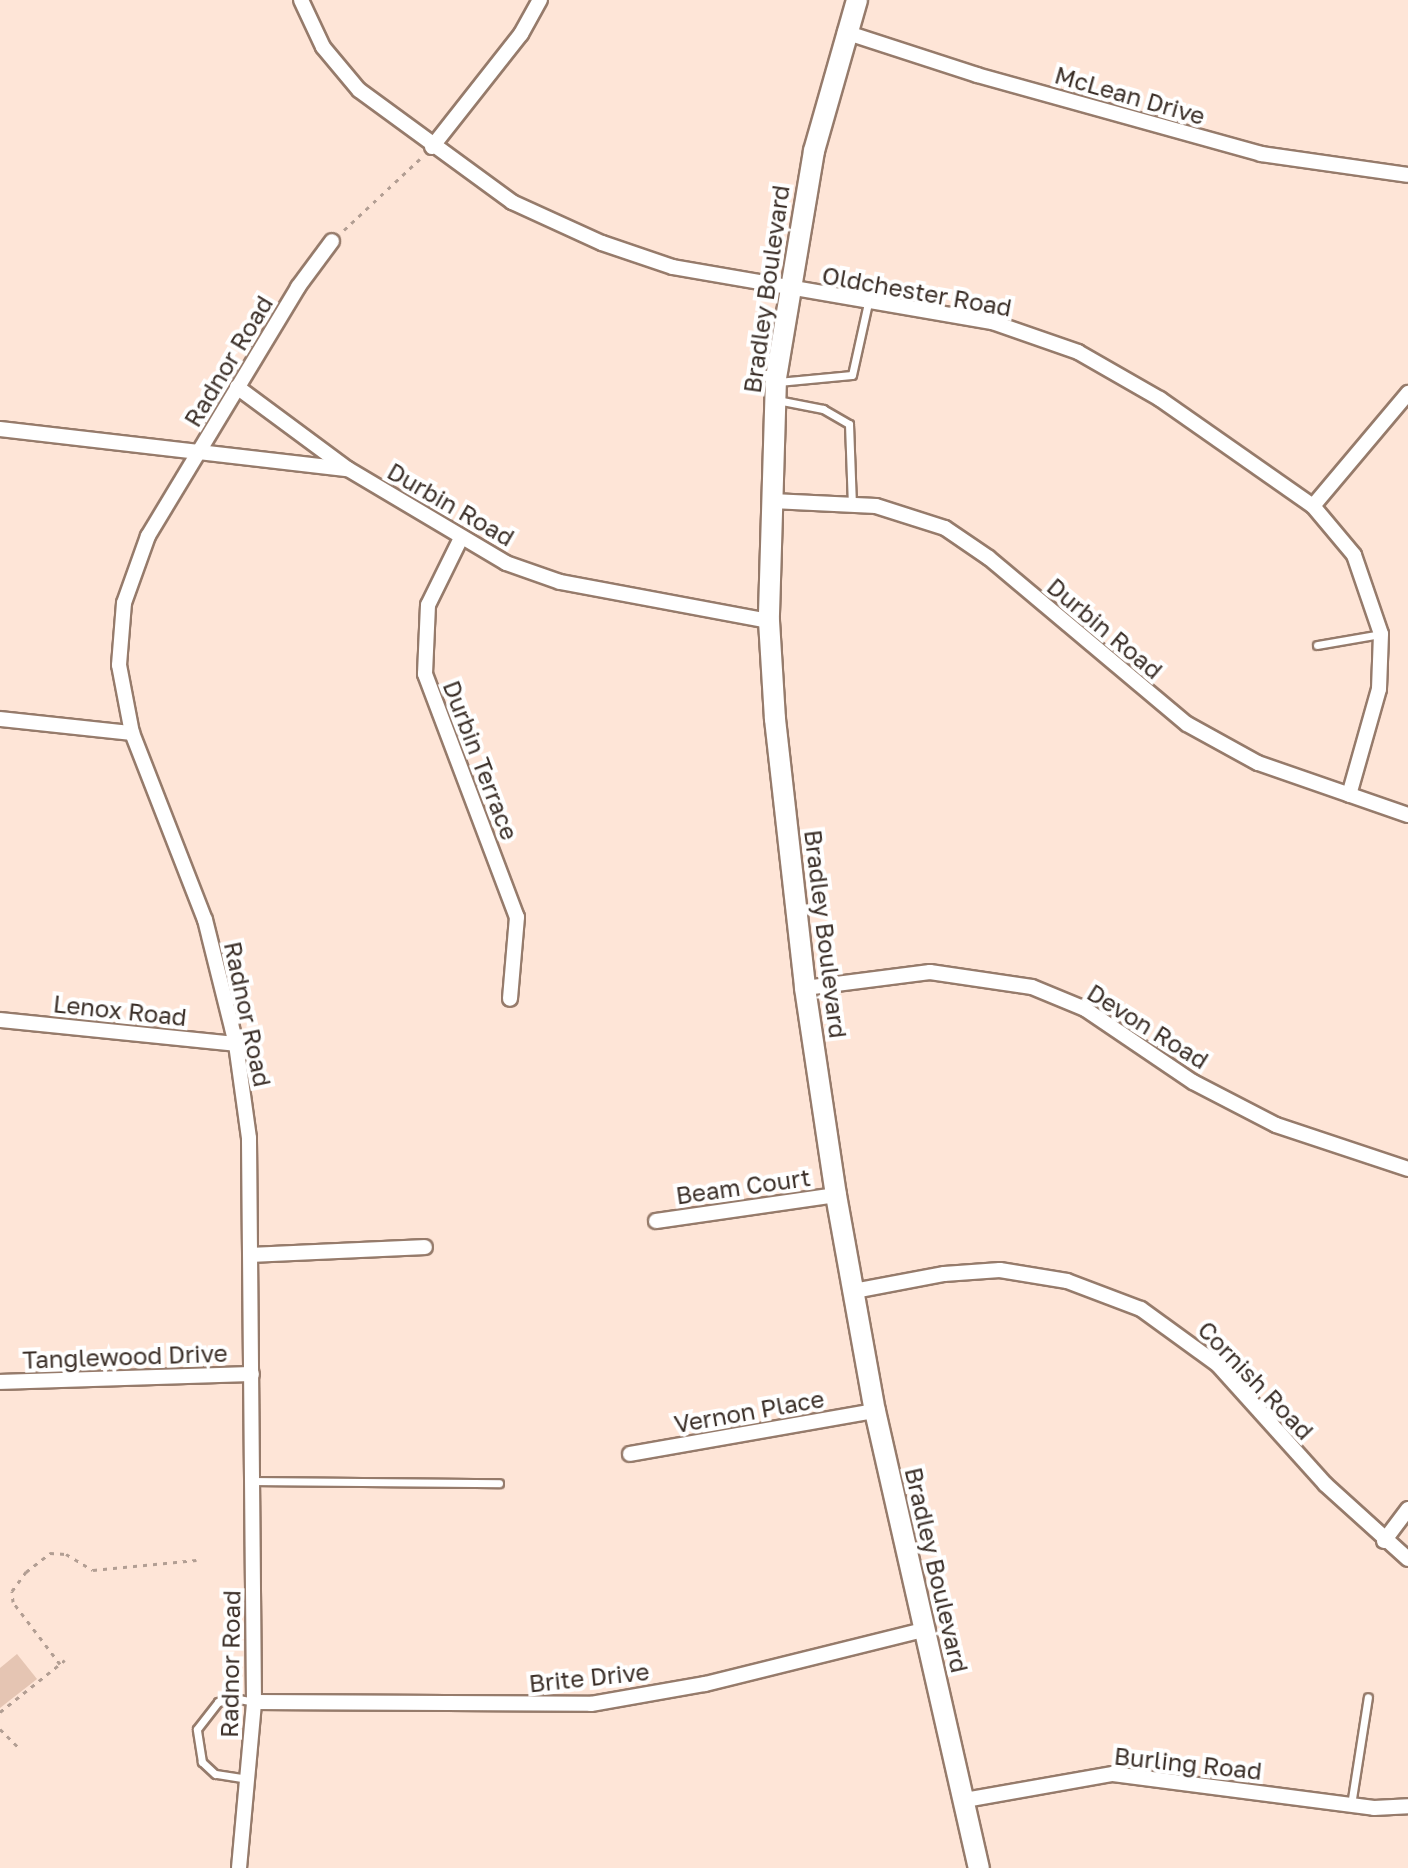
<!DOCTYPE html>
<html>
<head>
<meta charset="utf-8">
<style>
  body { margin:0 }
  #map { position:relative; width:1408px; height:1868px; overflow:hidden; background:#fee5d7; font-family:"Golos Text",sans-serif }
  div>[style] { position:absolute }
  .green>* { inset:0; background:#e5c5b3 }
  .path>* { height:3px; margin-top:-1.5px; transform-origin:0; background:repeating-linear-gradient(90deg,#b29e93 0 4px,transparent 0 10px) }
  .roads { filter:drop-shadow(2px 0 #967b6b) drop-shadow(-2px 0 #967b6b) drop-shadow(0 2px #967b6b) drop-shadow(0 -2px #967b6b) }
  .lane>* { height:7px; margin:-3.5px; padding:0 3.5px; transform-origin:3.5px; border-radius:3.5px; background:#fff }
  .street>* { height:14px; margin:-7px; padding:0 7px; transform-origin:7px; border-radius:7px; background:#fff }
  .secondary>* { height:20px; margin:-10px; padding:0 10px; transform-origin:10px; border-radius:10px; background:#fff }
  span { translate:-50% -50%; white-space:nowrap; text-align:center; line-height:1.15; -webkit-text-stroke:8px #fff; paint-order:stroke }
  .street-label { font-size:24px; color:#3b2f28 }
</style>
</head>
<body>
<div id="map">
  <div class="green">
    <i style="clip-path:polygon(17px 1654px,37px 1679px,0 1708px,0 1668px)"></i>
  </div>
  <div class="path">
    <i style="left:344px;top:230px;width:104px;rotate:-43.1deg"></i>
    <i style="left:60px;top:1664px;width:78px;rotate:-127.2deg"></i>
    <i style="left:13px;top:1602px;width:11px;rotate:-95deg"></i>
    <i style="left:12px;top:1591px;width:24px;rotate:-54deg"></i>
    <i style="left:26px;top:1572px;width:31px;rotate:-38deg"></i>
    <i style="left:50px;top:1553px;width:16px;rotate:4deg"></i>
    <i style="left:66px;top:1554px;width:31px;rotate:31deg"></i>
    <i style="left:93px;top:1570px;width:104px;rotate:-5.5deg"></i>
    <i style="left:0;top:1712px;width:83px;rotate:-38.7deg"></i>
    <i style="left:0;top:1729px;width:28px;rotate:45deg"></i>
  </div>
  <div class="roads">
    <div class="lane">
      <i style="left:778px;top:382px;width:74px;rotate:-5.4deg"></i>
      <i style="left:852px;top:375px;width:74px;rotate:-77.5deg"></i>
      <i style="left:777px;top:400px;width:47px;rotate:11.1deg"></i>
      <i style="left:823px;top:409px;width:30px;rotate:30deg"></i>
      <i style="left:849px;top:424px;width:81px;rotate:87.9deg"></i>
      <i style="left:1317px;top:645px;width:65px;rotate:-9.8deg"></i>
      <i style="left:253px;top:1481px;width:246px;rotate:0.5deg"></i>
      <i style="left:248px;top:1779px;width:33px;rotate:-171deg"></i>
      <i style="left:215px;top:1774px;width:18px;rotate:-137deg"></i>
      <i style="left:202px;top:1762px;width:33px;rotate:-99deg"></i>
      <i style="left:197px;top:1729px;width:34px;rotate:-52deg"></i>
      <i style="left:218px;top:1702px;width:16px;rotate:-14deg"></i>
      <i style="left:234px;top:1698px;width:20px;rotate:11deg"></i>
      <i style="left:1351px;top:1805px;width:109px;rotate:-81.1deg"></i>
    </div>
    <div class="street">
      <i style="left:301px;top:0;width:52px;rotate:64.9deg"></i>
      <i style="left:323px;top:47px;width:56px;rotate:50.1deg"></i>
      <i style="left:359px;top:90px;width:190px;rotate:36.2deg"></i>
      <i style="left:512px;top:202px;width:99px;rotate:24.5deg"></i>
      <i style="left:602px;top:243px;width:75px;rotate:18.7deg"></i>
      <i style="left:673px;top:267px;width:324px;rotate:9.8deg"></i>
      <i style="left:992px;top:322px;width:91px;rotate:19.2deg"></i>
      <i style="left:1078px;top:352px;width:95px;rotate:29.8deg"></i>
      <i style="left:1160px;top:399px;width:187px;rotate:35deg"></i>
      <i style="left:1313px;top:506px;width:64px;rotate:50.1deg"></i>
      <i style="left:1354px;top:555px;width:83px;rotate:71.1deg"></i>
      <i style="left:1381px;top:634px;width:55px;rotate:92.1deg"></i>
      <i style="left:1379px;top:689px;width:110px;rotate:105.8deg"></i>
      <i style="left:845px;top:32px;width:139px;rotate:18deg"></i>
      <i style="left:977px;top:75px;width:295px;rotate:15.5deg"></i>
      <i style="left:1261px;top:154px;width:148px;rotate:8.1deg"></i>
      <i style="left:432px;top:147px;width:144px;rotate:-51.8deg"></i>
      <i style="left:521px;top:34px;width:39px;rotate:-61deg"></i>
      <i style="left:237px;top:387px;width:138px;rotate:36.5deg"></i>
      <i style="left:0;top:429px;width:350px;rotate:6.6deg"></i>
      <i style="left:348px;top:469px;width:184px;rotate:30.7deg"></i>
      <i style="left:506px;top:563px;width:57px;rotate:19.4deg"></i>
      <i style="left:560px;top:582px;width:213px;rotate:10.6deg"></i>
      <i style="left:772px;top:501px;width:104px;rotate:2.8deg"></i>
      <i style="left:876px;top:506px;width:72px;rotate:17.7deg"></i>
      <i style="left:945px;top:528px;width:53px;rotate:34.3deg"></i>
      <i style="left:989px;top:558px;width:258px;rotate:40deg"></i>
      <i style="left:1187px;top:724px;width:81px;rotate:28.8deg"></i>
      <i style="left:1258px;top:763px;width:159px;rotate:19.1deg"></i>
      <i style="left:1313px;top:506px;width:148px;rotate:-49.9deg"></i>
      <i style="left:460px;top:540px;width:72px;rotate:116.2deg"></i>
      <i style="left:428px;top:605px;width:69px;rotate:92.5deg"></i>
      <i style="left:425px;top:674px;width:260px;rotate:69.3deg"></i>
      <i style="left:517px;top:917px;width:82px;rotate:94.9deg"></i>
      <i style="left:0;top:719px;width:133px;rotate:6.1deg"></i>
      <i style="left:805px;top:988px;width:126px;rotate:-7.3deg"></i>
      <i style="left:930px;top:972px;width:103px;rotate:8.4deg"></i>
      <i style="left:1032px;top:987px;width:57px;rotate:22.5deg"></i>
      <i style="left:1085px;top:1009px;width:130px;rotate:34.1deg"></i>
      <i style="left:1193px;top:1082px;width:93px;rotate:27.4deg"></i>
      <i style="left:1276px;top:1125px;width:139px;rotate:18.4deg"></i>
      <i style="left:0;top:1020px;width:237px;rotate:5.8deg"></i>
      <i style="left:656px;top:1221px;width:182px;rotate:-8.2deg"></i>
      <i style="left:251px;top:1255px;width:174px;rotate:-2.6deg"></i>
      <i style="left:854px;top:1291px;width:92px;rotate:-10.7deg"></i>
      <i style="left:944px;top:1274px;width:56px;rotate:-4.1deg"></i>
      <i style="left:1000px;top:1270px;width:68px;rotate:9.3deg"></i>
      <i style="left:1067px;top:1281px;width:79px;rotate:20.7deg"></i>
      <i style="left:1141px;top:1309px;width:95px;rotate:36deg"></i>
      <i style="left:1218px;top:1365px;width:160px;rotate:48deg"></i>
      <i style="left:1325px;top:1484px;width:112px;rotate:42.1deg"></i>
      <i style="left:0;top:1382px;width:252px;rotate:-1.8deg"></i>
      <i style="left:630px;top:1454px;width:249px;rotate:-10deg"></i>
      <i style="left:1384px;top:1541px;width:40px;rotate:-53deg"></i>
      <i style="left:254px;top:1702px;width:337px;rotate:0.3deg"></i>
      <i style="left:591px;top:1704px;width:116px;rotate:-10deg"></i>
      <i style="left:705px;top:1684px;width:225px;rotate:-13.9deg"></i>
      <i style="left:965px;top:1800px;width:150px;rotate:-10deg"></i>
      <i style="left:1113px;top:1774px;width:263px;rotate:7.4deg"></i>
      <i style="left:1374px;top:1808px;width:34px;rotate:-3deg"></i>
      <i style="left:239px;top:1868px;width:167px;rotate:-84.8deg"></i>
      <i style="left:254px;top:1702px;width:564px;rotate:-90.51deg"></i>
      <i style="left:249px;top:1138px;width:95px;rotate:-97.9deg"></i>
      <i style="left:236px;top:1044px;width:128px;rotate:-104deg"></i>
      <i style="left:205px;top:920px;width:201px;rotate:-111.3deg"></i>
      <i style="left:132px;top:733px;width:69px;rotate:-100.8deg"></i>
      <i style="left:119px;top:665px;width:62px;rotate:-85.4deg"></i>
      <i style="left:124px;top:603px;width:71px;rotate:-70.3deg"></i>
      <i style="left:148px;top:536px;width:291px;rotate:-58.9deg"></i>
      <i style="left:298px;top:287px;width:57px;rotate:-53.5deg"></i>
    </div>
    <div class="secondary">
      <i style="left:857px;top:0;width:157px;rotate:105.9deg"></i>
      <i style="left:814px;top:151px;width:230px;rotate:99.5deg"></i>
      <i style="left:776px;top:378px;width:243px;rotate:91.7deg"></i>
      <i style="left:769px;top:621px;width:98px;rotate:86.5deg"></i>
      <i style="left:775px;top:719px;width:271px;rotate:83.6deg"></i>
      <i style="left:805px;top:988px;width:209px;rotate:81.5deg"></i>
      <i style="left:836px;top:1195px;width:219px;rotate:79.8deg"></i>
      <i style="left:875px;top:1411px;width:469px;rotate:77.2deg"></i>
    </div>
  </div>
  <div class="street-label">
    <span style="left:1130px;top:95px;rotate:16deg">McLean Drive</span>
    <span style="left:766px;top:289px;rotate:-82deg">Bradley Boulevard</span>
    <span style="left:917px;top:291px;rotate:10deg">Oldchester Road</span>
    <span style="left:228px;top:361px;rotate:-59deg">Radnor Road</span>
    <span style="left:451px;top:504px;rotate:30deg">Durbin Road</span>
    <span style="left:1105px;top:628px;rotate:40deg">Durbin Road</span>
    <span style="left:481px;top:760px;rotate:69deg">Durbin Terrace</span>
    <span style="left:826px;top:934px;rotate:83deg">Bradley Boulevard</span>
    <span style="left:120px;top:1010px;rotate:6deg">Lenox Road</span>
    <span style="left:248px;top:1014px;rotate:78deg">Radnor Road</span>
    <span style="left:1148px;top:1026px;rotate:32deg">Devon Road</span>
    <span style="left:743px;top:1186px;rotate:-8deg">Beam Court</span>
    <span style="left:125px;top:1356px;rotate:-2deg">Tanglewood Drive</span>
    <span style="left:1256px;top:1380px;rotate:46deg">Cornish Road</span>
    <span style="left:749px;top:1411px;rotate:-10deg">Vernon Place</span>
    <span style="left:937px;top:1570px;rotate:77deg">Bradley Boulevard</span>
    <span style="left:230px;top:1664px;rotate:-89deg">Radnor Road</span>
    <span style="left:589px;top:1677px;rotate:-6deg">Brite Drive</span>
    <span style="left:1188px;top:1763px;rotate:6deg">Burling Road</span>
  </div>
</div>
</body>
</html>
